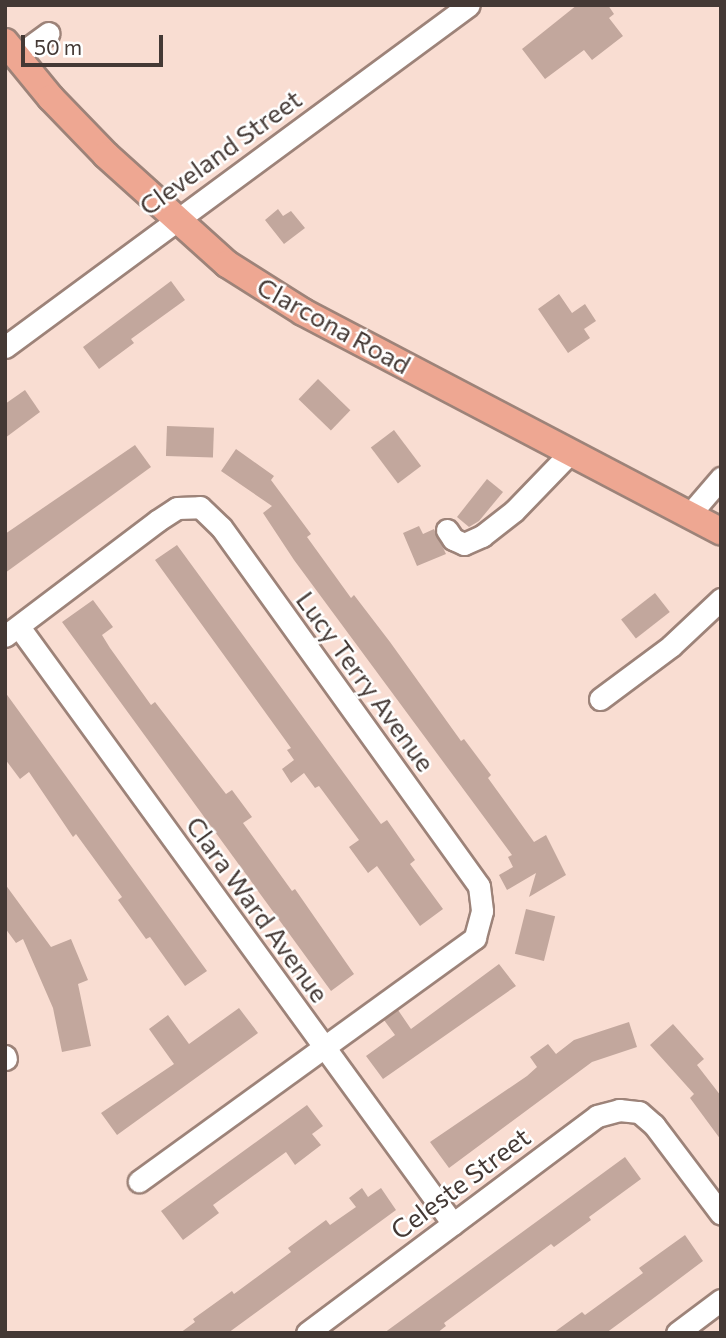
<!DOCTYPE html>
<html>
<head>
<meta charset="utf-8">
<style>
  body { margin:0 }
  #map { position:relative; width:726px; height:1338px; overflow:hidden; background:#f9ddd2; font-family:Commissioner,sans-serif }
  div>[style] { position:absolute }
  .building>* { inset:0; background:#c2a79d; transform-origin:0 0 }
  .roads { filter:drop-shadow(2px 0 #9d8379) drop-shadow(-2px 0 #9d8379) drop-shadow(0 2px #9d8379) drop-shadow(0 -2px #9d8379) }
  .minor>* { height:21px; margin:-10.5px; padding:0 10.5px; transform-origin:10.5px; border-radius:10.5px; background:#fff }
  .major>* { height:26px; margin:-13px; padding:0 13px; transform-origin:13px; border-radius:13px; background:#eea792 }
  span { translate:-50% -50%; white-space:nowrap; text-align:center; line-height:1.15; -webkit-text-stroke:5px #fff; paint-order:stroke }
  .street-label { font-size:26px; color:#443935 }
  .frame { position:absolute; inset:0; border:7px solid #443935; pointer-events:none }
  .scale { position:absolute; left:21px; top:35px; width:142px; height:32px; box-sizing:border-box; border:4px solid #443935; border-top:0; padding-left:9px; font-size:21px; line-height:24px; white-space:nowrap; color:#443935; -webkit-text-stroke:5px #fff; paint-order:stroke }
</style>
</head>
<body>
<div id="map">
  <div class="building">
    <i style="clip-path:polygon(577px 5px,608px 5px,614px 14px,609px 18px,623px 36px,592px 60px,584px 50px,545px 79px,522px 49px)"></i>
    <i style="clip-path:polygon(278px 209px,283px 216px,291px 211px,305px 228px,284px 244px,265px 220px)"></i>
    <i style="clip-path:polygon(171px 281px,185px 300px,131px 339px,134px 343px,99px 369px,83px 347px)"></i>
    <i style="clip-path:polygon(559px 294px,572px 313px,585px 304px,596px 321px,584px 329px,590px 338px,568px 353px,538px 309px)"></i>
    <i style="left:318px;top:379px;width:45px;height:28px;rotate:44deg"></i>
    <i style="clip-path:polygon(25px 390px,40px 412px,5px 438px,5px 404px)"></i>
    <i style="left:167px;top:426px;width:47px;height:30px;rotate:2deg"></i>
    <i style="left:394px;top:430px;width:45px;height:29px;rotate:53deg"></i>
    <i style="clip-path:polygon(135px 445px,151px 467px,5px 573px,5px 534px)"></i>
    <i style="clip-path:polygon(236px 449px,274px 476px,271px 480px,311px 534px,307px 537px,351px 598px,354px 595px,390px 642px,461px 741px,464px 739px,491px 775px,488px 778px,534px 842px,546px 835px,566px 875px,529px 897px,536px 873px,507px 890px,499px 875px,513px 867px,508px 857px,512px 855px,294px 560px,263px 513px,272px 506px,221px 471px)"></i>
    <i style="clip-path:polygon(487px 479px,503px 492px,479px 521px,469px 527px,457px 517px)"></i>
    <i style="clip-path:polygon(419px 526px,423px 534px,434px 529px,446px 554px,417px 566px,403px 533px)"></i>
    <i style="clip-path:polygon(177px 545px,381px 824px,387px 820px,415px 860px,410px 864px,443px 909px,420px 926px,377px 866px,368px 873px,349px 847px,359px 840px,319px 786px,315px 788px,304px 773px,291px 783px,282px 769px,294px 760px,287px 750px,291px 748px,155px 560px)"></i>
    <i style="left:655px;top:593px;width:24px;height:43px;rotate:52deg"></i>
    <i style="clip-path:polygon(93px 600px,113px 627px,102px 635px,110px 648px,151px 705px,155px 702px,226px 794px,232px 790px,252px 817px,243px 823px,292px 891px,295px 889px,354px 974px,331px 991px,62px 622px)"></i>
    <i style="clip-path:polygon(5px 692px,207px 971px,185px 986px,150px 937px,146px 939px,118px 900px,122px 897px,76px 834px,73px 837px,29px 772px,20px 779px,5px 759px)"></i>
    <i style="clip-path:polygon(5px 884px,51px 947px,71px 939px,88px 980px,78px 984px,91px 1046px,62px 1052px,53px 1008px,23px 939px,16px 943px,5px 928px)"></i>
    <i style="left:526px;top:909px;width:30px;height:46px;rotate:14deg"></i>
    <i style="clip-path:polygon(499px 964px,516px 986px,383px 1079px,366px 1056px,395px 1035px,384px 1020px,398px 1010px,411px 1029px)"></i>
    <i style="clip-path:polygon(239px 1008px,258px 1033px,117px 1135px,101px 1113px,174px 1064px,149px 1029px,168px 1015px,189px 1044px)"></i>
    <i style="clip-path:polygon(629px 1022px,637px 1047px,592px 1062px,449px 1168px,430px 1142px,527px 1076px,537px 1067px,530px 1057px,548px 1044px,556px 1054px,574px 1040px)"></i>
    <i style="clip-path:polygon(673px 1024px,704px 1059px,697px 1065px,721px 1096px,721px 1140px,690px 1098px,694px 1094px,650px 1045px)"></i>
    <i style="clip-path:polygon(307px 1105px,323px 1126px,312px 1134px,321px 1145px,295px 1165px,286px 1152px,213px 1205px,219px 1213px,183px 1240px,161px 1211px)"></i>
    <i style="clip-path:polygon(625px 1157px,641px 1179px,589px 1217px,591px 1220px,554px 1247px,551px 1244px,444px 1323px,446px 1326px,437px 1333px,384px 1333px)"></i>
    <i style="clip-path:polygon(362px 1188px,368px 1197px,381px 1188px,396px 1210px,228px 1333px,180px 1333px,195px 1322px,193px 1319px,232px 1291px,234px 1294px,291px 1252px,288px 1248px,326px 1220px,330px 1225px,356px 1207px,349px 1198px)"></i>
    <i style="clip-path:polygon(685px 1235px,703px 1261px,651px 1300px,606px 1333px,553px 1333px,582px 1312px,585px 1315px,643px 1273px,639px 1268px)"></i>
  </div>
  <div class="roads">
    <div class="minor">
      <i style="left:17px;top:56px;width:39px;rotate:-36deg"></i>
      <i style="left:5px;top:347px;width:576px;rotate:-36.39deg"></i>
      <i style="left:690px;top:514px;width:48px;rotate:-49.3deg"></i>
      <i style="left:447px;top:530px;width:11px;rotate:56deg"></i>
      <i style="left:453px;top:539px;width:12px;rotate:24deg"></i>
      <i style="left:464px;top:544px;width:20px;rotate:-24deg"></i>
      <i style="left:482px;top:536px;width:41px;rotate:-38deg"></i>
      <i style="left:514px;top:511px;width:82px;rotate:-46deg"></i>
      <i style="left:19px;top:627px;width:738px;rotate:53.98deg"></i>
      <i style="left:5px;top:636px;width:191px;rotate:-37.1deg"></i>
      <i style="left:157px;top:521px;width:24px;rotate:-33deg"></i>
      <i style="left:177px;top:508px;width:23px;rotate:-2deg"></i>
      <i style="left:200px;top:507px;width:29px;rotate:44deg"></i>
      <i style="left:221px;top:527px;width:442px;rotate:54.3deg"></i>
      <i style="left:479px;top:886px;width:25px;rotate:83deg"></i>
      <i style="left:482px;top:911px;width:28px;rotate:105deg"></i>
      <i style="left:475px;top:938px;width:415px;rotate:144.1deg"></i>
      <i style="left:600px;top:699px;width:89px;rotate:-36.7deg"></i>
      <i style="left:671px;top:646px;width:69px;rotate:-43.2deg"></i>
      <i style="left:5px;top:1056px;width:3px;rotate:72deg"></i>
      <i style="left:307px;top:1333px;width:362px;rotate:-36.8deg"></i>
      <i style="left:597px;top:1116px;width:23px;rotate:-15deg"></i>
      <i style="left:619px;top:1110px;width:20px;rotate:6deg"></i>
      <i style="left:639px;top:1112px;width:20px;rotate:41deg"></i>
      <i style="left:654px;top:1125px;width:111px;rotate:53deg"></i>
      <i style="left:677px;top:1333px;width:55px;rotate:-36.9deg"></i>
    </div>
    <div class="major">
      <i style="left:5px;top:42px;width:72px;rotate:50.6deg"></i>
      <i style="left:51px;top:98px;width:79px;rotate:46deg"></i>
      <i style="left:106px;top:155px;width:163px;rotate:42deg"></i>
      <i style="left:227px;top:264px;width:90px;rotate:32.3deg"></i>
      <i style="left:303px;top:312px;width:472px;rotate:27.7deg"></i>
    </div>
  </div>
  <div class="street-label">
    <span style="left:220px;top:152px;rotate:-36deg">Cleveland Street</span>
    <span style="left:334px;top:325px;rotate:29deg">Clarcona Road</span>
    <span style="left:366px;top:681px;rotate:54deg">Lucy Terry Avenue</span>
    <span style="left:258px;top:909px;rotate:54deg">Clara Ward Avenue</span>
    <span style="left:460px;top:1183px;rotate:-37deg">Celeste Street</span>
  </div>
  <div class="frame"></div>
  <div class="scale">50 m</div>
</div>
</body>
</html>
